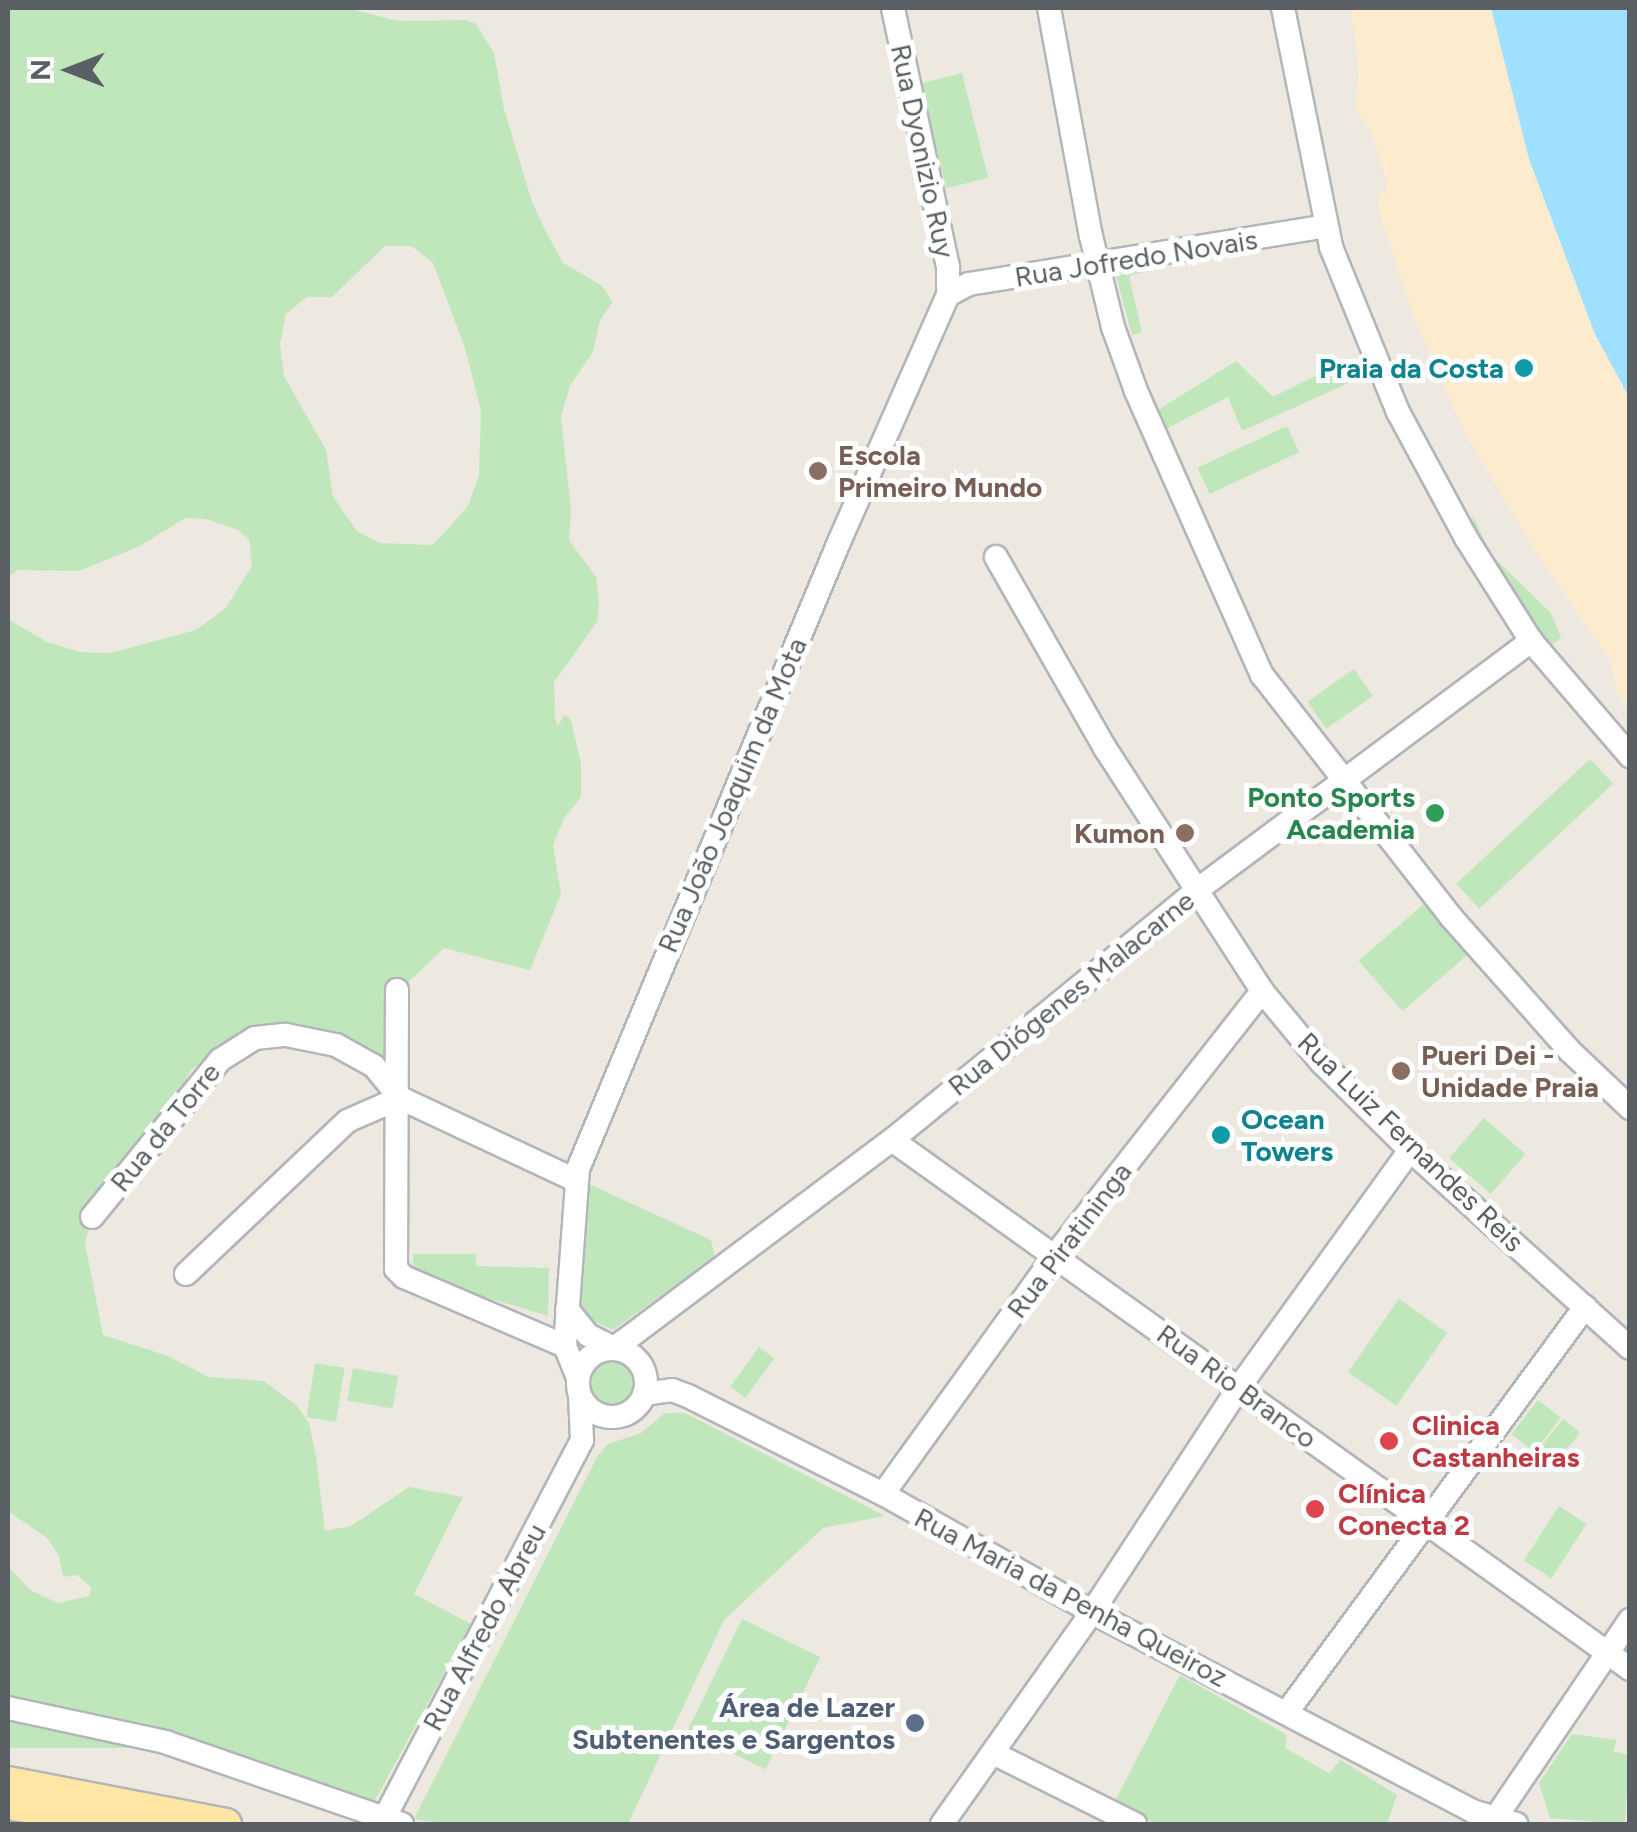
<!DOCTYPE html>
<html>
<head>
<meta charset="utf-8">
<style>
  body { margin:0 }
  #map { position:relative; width:1637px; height:1832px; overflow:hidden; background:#ede9e1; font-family:Figtree,sans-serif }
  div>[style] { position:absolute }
  .green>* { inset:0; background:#c0e7bb; transform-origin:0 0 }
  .round { border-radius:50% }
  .sand>* { inset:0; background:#fceccd }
  .water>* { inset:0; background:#9fe0ff }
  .roads { filter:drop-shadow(2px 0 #b2b5b9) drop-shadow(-2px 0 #b2b5b9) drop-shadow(0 2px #b2b5b9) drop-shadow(0 -2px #b2b5b9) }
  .minor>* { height:22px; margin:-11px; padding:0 11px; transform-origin:11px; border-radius:11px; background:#fff }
  .minor>.ring { margin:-11px; padding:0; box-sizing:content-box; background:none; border:22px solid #fff; border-radius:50% }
  .major>* { height:30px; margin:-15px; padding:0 15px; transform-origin:15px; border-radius:15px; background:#ffe6a4 }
  .dots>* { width:28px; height:28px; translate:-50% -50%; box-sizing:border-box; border:5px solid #fff; border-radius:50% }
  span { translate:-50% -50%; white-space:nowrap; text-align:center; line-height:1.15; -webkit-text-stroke:10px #fff; paint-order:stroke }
  .street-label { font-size:28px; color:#595f63 }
  .culture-label { font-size:28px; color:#0d838f; font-weight:700 }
  .right { translate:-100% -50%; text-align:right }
  .left { translate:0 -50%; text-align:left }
  .education-label { font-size:28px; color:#785e54; font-weight:700 }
  .leisure-label { font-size:28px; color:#27864d; font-weight:700 }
  .health-label { font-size:28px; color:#be3a42; font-weight:700 }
  .service-label { font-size:28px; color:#4e5e75; font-weight:700 }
  .frame { position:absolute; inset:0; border:10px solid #595f63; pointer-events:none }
  .north { position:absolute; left:20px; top:20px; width:100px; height:100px; -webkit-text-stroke:8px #fff; paint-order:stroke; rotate:270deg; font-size:28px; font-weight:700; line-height:40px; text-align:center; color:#595f63 }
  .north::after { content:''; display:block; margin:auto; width:35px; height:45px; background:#595f63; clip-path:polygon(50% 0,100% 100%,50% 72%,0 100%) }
</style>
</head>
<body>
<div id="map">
  <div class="green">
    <i style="clip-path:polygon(evenodd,8px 8px,346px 8px,399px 21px,466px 20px,476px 24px,494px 53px,504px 109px,532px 202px,545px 230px,563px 263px,601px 285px,613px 302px,600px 320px,593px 352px,570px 386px,561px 416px,571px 510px,569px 540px,596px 577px,599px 603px,597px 622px,554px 682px,555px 718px,558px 725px,565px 715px,571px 720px,581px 763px,581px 797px,564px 818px,553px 845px,561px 894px,530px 970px,444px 948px,389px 1001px,386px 1058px,351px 1039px,327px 1037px,213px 1055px,191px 1070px,166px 1117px,101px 1184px,85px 1243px,103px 1335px,168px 1356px,209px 1377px,264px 1381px,297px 1406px,309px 1423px,316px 1457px,325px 1531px,351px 1526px,409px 1487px,463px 1497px,414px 1594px,471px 1624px,373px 1804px,211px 1748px,8px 1748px,8px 1566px,30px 1590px,58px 1603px,89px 1596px,91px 1587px,77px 1575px,63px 1577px,59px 1556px,47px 1538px,8px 1511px,8px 619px,47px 642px,80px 652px,110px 653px,196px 630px,226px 608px,252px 566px,249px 539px,238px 530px,206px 519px,185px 518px,140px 546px,79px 571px,18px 570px,8px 577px,8px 8px,385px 246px,412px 246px,433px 263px,465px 348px,481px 411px,479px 475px,468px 506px,433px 545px,379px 543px,357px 531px,333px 497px,326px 450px,284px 376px,280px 344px,286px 314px,307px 297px,332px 297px,385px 246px)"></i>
    <i style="left:962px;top:73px;width:108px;height:43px;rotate:76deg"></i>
    <i style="clip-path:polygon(1148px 263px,1150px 271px,1129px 276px,1142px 332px,1132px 335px,1114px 269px)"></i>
    <i style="clip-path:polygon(1347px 360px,1353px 381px,1242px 431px,1228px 397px,1166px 429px,1158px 410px,1236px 361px,1273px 397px)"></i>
    <i style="left:1287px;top:426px;width:29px;height:99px;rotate:65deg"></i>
    <i style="clip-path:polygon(1472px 514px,1492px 556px,1551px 613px,1561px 638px,1549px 647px,1476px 541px)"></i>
    <i style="left:1354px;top:669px;width:33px;height:57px;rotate:55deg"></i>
    <i style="left:1590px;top:759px;width:34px;height:183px;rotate:47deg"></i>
    <i style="left:1425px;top:903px;width:67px;height:88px;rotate:49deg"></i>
    <i style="left:1484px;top:1118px;width:55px;height:53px;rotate:41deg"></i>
    <i style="clip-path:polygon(589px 1184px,711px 1240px,715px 1257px,613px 1330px,589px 1319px,581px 1304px)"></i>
    <i style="clip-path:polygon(413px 1254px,476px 1254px,476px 1266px,549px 1268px,548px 1316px,413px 1275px)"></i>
    <i style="left:1399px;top:1299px;width:59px;height:89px;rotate:35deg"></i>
    <i style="left:759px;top:1347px;width:19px;height:49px;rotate:36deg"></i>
    <i class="round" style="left:585px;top:1357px;width:52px;height:52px"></i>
    <i style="left:315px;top:1363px;width:30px;height:55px;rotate:9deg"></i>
    <i style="left:353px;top:1368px;width:46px;height:33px;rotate:10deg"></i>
    <i style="left:1538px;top:1400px;width:29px;height:43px;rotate:38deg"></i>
    <i style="clip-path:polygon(665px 1413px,685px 1413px,885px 1516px,823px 1528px,724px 1620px,628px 1824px,446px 1824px,414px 1819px,598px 1455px,608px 1444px,641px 1433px)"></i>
    <i style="left:1563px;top:1419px;width:22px;height:43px;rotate:39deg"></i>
    <i style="left:1559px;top:1506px;width:33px;height:65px;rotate:33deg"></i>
    <i style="left:742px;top:1619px;width:87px;height:125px;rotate:26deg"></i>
    <i style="clip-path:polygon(1180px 1675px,1287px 1735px,1285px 1748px,1329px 1773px,1341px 1760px,1397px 1795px,1387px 1824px,1156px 1824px,1114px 1803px)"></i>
    <i style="clip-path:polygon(1572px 1734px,1617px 1740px,1613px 1751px,1629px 1755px,1625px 1824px,1550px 1818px,1539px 1783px)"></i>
  </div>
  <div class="sand">
    <i style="clip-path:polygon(1350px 8px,1491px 8px,1529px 159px,1595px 334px,1629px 397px,1629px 709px,1619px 699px,1610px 661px,1529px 541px,1462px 427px,1412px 312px,1378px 207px,1379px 193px,1386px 194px,1385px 176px,1372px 133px,1355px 107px,1359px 70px)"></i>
  </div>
  <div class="water">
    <i style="clip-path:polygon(1491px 8px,1629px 8px,1629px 397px,1595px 334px,1529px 159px)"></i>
  </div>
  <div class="roads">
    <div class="minor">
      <i style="left:1049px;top:8px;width:232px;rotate:79.6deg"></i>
      <i style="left:1091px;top:236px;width:94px;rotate:76.4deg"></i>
      <i style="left:1113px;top:327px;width:68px;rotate:70.2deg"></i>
      <i style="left:1136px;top:391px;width:311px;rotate:66.1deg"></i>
      <i style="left:1262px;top:675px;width:307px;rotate:52deg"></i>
      <i style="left:1451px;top:917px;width:179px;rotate:48.4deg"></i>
      <i style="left:1570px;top:1051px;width:83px;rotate:43.5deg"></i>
      <i style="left:1283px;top:8px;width:244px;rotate:78.6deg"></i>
      <i style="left:1331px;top:247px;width:178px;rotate:67.9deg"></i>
      <i style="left:1398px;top:412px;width:143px;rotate:61.6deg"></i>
      <i style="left:1466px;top:538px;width:122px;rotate:57.7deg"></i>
      <i style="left:1531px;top:641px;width:152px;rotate:49.3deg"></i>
      <i style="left:948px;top:295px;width:24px;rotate:-28deg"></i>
      <i style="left:969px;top:284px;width:362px;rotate:-9.2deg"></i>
      <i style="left:996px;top:557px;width:220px;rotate:60.3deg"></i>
      <i style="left:1105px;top:748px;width:289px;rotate:57.1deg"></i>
      <i style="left:1262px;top:991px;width:92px;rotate:50.3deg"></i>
      <i style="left:1321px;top:1062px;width:125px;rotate:44.7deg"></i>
      <i style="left:1410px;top:1150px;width:296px;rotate:42deg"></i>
      <i style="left:397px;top:990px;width:279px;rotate:90.2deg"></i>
      <i style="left:396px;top:1269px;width:11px;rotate:45deg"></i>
      <i style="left:404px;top:1277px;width:175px;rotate:23.2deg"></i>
      <i style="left:400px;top:1098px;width:193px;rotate:25.1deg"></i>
      <i style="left:892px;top:1140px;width:908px;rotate:35.63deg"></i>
      <i style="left:92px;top:1217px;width:203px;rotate:-50.8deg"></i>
      <i style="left:220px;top:1060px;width:41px;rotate:-32.2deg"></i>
      <i style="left:255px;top:1038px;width:31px;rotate:-6deg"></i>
      <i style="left:286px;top:1035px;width:51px;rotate:11.3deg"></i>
      <i style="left:336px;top:1045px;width:43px;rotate:28.9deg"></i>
      <i style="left:374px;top:1066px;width:41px;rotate:50.9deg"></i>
      <i style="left:186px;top:1274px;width:222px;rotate:-43.5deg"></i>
      <i style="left:347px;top:1121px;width:58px;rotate:-23.5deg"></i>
      <i style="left:567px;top:1309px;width:33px;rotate:51deg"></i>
      <i style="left:588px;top:1335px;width:29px;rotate:27deg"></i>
      <i style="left:614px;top:1348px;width:22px;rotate:-36deg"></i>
      <i style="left:632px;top:1335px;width:325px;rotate:-36.9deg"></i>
      <i style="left:892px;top:1140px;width:394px;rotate:-39.3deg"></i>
      <i style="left:1197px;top:890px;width:417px;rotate:-36.7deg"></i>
      <i class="ring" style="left:578px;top:1349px;width:46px;height:46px"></i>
      <i style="left:578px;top:1378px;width:35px;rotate:-112deg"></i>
      <i style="left:565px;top:1346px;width:177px;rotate:-85.8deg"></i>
      <i style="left:578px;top:1169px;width:679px;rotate:-67.4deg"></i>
      <i style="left:839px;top:542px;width:270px;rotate:-66.2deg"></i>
      <i style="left:948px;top:295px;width:28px;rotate:-90deg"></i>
      <i style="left:948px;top:267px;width:265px;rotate:-102deg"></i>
      <i style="left:644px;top:1394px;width:28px;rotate:-8deg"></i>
      <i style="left:672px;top:1390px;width:17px;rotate:21deg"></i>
      <i style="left:688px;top:1396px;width:218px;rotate:26.7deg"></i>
      <i style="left:883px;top:1494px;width:240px;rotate:29.4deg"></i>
      <i style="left:1092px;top:1612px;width:432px;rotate:27.6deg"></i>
      <i style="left:1475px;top:1812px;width:43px;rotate:16.3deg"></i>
      <i style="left:883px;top:1494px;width:296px;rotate:-54.2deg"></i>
      <i style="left:1056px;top:1254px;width:334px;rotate:-51.9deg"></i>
      <i style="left:8px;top:1708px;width:161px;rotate:12.2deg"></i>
      <i style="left:165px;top:1742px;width:251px;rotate:19.1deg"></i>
      <i style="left:1287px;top:1712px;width:503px;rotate:-53.65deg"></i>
      <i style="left:993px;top:1753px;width:159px;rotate:26.6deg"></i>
      <i style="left:384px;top:1819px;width:428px;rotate:-62.4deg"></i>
      <i style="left:582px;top:1440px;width:44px;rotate:-92.6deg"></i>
      <i style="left:1494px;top:1820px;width:242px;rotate:-55.8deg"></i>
      <i style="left:942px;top:1824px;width:260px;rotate:-54.7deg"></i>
      <i style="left:1092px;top:1612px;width:270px;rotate:-56.8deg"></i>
      <i style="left:1240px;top:1386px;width:291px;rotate:-54.2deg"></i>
    </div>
    <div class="major">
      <i style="left:8px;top:1782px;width:222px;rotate:10.9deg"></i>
      <i style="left:8px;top:1804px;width:120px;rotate:9.6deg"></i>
    </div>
  </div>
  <div class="dots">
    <i style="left:1524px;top:368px;background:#0f9aa8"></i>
    <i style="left:818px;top:471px;background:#8d6e63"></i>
    <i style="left:1435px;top:813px;background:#2e9e5b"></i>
    <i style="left:1185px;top:833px;background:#8d6e63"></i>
    <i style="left:1401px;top:1071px;background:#8d6e63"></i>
    <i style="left:1221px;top:1135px;background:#0f9aa8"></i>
    <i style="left:1389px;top:1441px;background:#e0444e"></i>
    <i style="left:1315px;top:1509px;background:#e0444e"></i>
    <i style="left:915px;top:1723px;background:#5c6f8a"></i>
  </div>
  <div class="street-label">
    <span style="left:923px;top:151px;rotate:78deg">Rua Dyonizio Ruy</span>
    <span style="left:1136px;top:258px;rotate:-9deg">Rua Jofredo Novais</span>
    <span style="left:732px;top:795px;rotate:-67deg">Rua João Joaquim da Mota</span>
    <span style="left:1071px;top:993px;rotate:-39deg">Rua Diógenes Malacarne</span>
    <span style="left:165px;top:1127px;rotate:-51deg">Rua da Torre</span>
    <span style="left:1411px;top:1142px;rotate:44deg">Rua Luiz Fernandes Reis</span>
    <span style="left:1069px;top:1240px;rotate:-53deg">Rua Piratininga</span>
    <span style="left:1237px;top:1386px;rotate:36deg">Rua Rio Branco</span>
    <span style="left:1071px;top:1597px;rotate:28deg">Rua Maria da Penha Queiroz</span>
    <span style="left:484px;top:1627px;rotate:-62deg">Rua Alfredo Abreu</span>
  </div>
  <div class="culture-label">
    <span class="right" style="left:1504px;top:368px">Praia da Costa</span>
    <span class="left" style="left:1241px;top:1135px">Ocean<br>Towers</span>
  </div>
  <div class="education-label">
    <span class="left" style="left:838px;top:471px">Escola<br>Primeiro Mundo</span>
    <span class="right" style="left:1165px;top:833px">Kumon</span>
    <span class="left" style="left:1421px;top:1071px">Pueri Dei -<br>Unidade Praia</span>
  </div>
  <div class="leisure-label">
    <span class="right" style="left:1415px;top:813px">Ponto Sports<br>Academia</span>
  </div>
  <div class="health-label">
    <span class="left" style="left:1412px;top:1441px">Clinica<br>Castanheiras</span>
    <span class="left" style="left:1338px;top:1509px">Clínica<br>Conecta 2</span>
  </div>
  <div class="service-label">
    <span class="right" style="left:895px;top:1723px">Área de Lazer<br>Subtenentes e Sargentos</span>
  </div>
  <div class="frame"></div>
  <div class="north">N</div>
</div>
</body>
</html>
